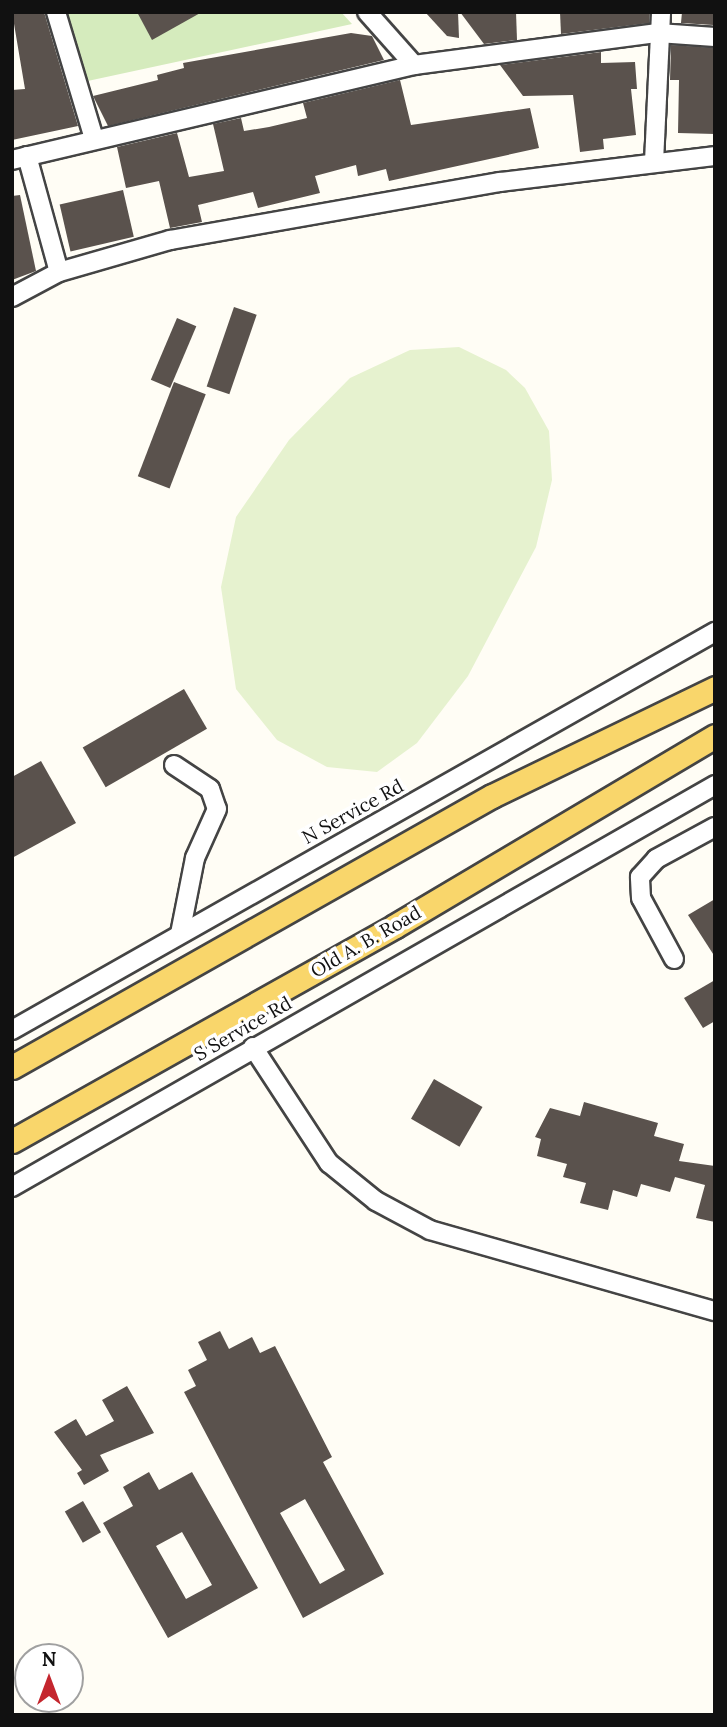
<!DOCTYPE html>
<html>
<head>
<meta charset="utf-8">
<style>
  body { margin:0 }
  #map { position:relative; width:727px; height:1727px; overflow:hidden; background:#fffdf5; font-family:Lora,serif }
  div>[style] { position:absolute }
  .green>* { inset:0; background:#d5ebbd }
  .pitch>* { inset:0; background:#e6f2cf }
  .building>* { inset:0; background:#5a524d; transform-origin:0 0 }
  .roads { filter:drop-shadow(2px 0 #444) drop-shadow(-2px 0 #444) drop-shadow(0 2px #444) drop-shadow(0 -2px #444) }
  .minor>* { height:18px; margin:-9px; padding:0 9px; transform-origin:9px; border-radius:9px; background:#fff }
  .major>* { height:23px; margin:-11.5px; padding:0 11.5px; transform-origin:11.5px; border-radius:11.5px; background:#f9d66b }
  span { translate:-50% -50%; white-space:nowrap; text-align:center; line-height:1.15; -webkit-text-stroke:7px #fff; paint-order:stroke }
  .street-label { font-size:19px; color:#111 }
  .frame { position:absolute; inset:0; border:14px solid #111; pointer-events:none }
  .north { position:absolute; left:14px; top:1643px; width:70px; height:70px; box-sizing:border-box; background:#fff; border:2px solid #a0a0a0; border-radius:50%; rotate:0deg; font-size:19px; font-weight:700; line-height:28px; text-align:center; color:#111 }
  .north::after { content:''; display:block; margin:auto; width:24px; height:32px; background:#c4262e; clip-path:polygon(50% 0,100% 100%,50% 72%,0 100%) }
</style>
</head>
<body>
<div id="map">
  <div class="green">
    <i style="clip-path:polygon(59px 12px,341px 12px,352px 24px,83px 82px)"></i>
  </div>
  <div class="pitch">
    <i style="clip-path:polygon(459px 347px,506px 370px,525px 388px,549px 431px,552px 480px,536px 547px,468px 676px,417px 743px,377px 772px,327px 767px,277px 740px,236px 689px,221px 587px,236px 517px,289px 440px,350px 378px,410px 350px)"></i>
  </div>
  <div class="building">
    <i style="clip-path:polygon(12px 12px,44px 12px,78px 126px,12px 140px,12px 90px,25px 89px)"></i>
    <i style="clip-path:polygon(137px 12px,202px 12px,152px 40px)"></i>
    <i style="clip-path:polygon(425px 12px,458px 12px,459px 38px,447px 36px)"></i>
    <i style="clip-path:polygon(460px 12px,516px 12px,517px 40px,484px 44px)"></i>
    <i style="clip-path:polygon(560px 12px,650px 12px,649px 23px,561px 34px)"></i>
    <i style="clip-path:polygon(682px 12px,714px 12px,713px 25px,681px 23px)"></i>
    <i style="clip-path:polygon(351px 33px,372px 36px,384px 60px,108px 126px,93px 96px,158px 80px,157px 75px,184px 68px,183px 63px)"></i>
    <i style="clip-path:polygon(671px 45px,715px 48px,715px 134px,678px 133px,679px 80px,670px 80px)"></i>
    <i style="clip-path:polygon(601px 52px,601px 63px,635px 62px,637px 89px,631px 89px,636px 135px,603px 139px,604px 149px,580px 152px,573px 95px,523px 96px,500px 65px)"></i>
    <i style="clip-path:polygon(400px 80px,411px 125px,530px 108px,539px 148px,389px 181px,386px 169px,358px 176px,356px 165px,315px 176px,320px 193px,258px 208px,253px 192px,198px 205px,202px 222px,170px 228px,159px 181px,126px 188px,117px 147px,177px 133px,189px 177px,224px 171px,213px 124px,241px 118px,244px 131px,269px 127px,307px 118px,303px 103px)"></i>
    <i style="left:123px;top:190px;width:48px;height:65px;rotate:77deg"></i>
    <i style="clip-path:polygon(20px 195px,36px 271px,12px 280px,12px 196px)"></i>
    <i style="left:234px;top:307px;width:24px;height:84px;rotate:19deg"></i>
    <i style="left:177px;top:318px;width:21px;height:67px;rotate:23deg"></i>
    <i style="left:174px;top:382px;width:34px;height:101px;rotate:21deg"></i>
    <i style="left:184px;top:689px;width:46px;height:117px;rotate:60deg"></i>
    <i style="clip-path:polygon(41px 761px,76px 823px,12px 858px,12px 777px)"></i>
    <i style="clip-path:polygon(715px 899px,715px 957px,688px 915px)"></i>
    <i style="clip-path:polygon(715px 980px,715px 1021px,703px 1028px,684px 998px)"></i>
    <i style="left:434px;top:1079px;width:56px;height:46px;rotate:30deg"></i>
    <i style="clip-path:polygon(584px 1102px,658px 1123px,654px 1136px,684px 1144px,679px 1161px,715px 1166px,715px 1222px,696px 1218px,705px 1185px,675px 1177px,670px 1192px,641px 1184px,637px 1197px,613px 1190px,608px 1210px,580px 1203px,586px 1183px,563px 1177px,567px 1164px,537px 1156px,541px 1139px,535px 1137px,550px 1108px,580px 1116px)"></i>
    <i style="clip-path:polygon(evenodd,220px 1331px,229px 1349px,252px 1337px,260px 1353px,275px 1346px,332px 1457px,323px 1462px,384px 1574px,303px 1618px,184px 1392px,196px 1386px,188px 1370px,207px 1360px,198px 1342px,220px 1331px,305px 1499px,345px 1570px,320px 1584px,280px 1513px,305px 1499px)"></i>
    <i style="clip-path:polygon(127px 1386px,154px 1433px,100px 1455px,109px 1471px,84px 1485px,77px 1473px,82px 1470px,54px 1432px,76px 1419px,86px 1436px,114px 1421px,102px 1400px)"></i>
    <i style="clip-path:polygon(evenodd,149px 1472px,159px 1490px,192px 1472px,258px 1588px,168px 1638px,103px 1523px,133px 1506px,123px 1487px,149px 1472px,182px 1532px,212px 1585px,186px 1599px,156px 1546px,182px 1532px)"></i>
    <i style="left:83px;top:1501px;width:36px;height:21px;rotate:60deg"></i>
  </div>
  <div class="roads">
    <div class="minor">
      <i style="left:56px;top:12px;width:133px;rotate:73.3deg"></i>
      <i style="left:367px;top:12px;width:71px;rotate:48.4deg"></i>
      <i style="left:27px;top:156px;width:120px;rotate:74.6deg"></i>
      <i style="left:12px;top:160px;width:413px;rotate:-13.3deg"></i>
      <i style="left:414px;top:65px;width:246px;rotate:-7.5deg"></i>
      <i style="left:658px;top:33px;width:57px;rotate:4deg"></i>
      <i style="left:654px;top:162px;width:150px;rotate:-87.3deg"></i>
      <i style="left:12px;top:297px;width:53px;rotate:-28deg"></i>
      <i style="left:59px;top:272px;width:116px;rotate:-16.1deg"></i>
      <i style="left:170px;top:240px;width:335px;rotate:-10deg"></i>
      <i style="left:500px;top:182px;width:217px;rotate:-6.9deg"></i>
      <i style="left:174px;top:765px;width:43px;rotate:33.7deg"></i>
      <i style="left:210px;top:789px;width:21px;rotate:71deg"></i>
      <i style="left:217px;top:809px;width:54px;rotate:114.2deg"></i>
      <i style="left:195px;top:858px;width:77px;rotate:101.2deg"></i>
      <i style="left:674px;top:959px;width:69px;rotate:-118.4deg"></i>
      <i style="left:641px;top:898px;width:21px;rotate:-93deg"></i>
      <i style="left:640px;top:877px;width:24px;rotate:-48deg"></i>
      <i style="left:656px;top:859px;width:67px;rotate:-28.5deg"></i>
      <i style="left:12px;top:1030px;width:808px;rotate:-29.52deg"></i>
      <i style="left:253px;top:1047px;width:139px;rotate:56.8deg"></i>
      <i style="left:329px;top:1163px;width:60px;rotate:39deg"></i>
      <i style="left:376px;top:1201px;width:61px;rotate:28.2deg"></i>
      <i style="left:430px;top:1230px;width:296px;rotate:15.9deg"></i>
      <i style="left:12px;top:1187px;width:810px;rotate:-29.76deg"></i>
    </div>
    <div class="major">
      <i style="left:12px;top:1067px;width:551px;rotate:-29.45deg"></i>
      <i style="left:492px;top:796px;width:248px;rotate:-25.8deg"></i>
      <i style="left:12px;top:1141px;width:439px;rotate:-29.3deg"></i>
      <i style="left:395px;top:926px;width:372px;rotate:-30.7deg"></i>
    </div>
  </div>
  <div class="street-label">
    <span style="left:353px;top:812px;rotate:-29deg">N Service Rd</span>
    <span style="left:366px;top:942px;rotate:-30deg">Old A. B. Road</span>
    <span style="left:243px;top:1029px;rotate:-30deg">S Service Rd</span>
  </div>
  <div class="frame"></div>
  <div class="north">N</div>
</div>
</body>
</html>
